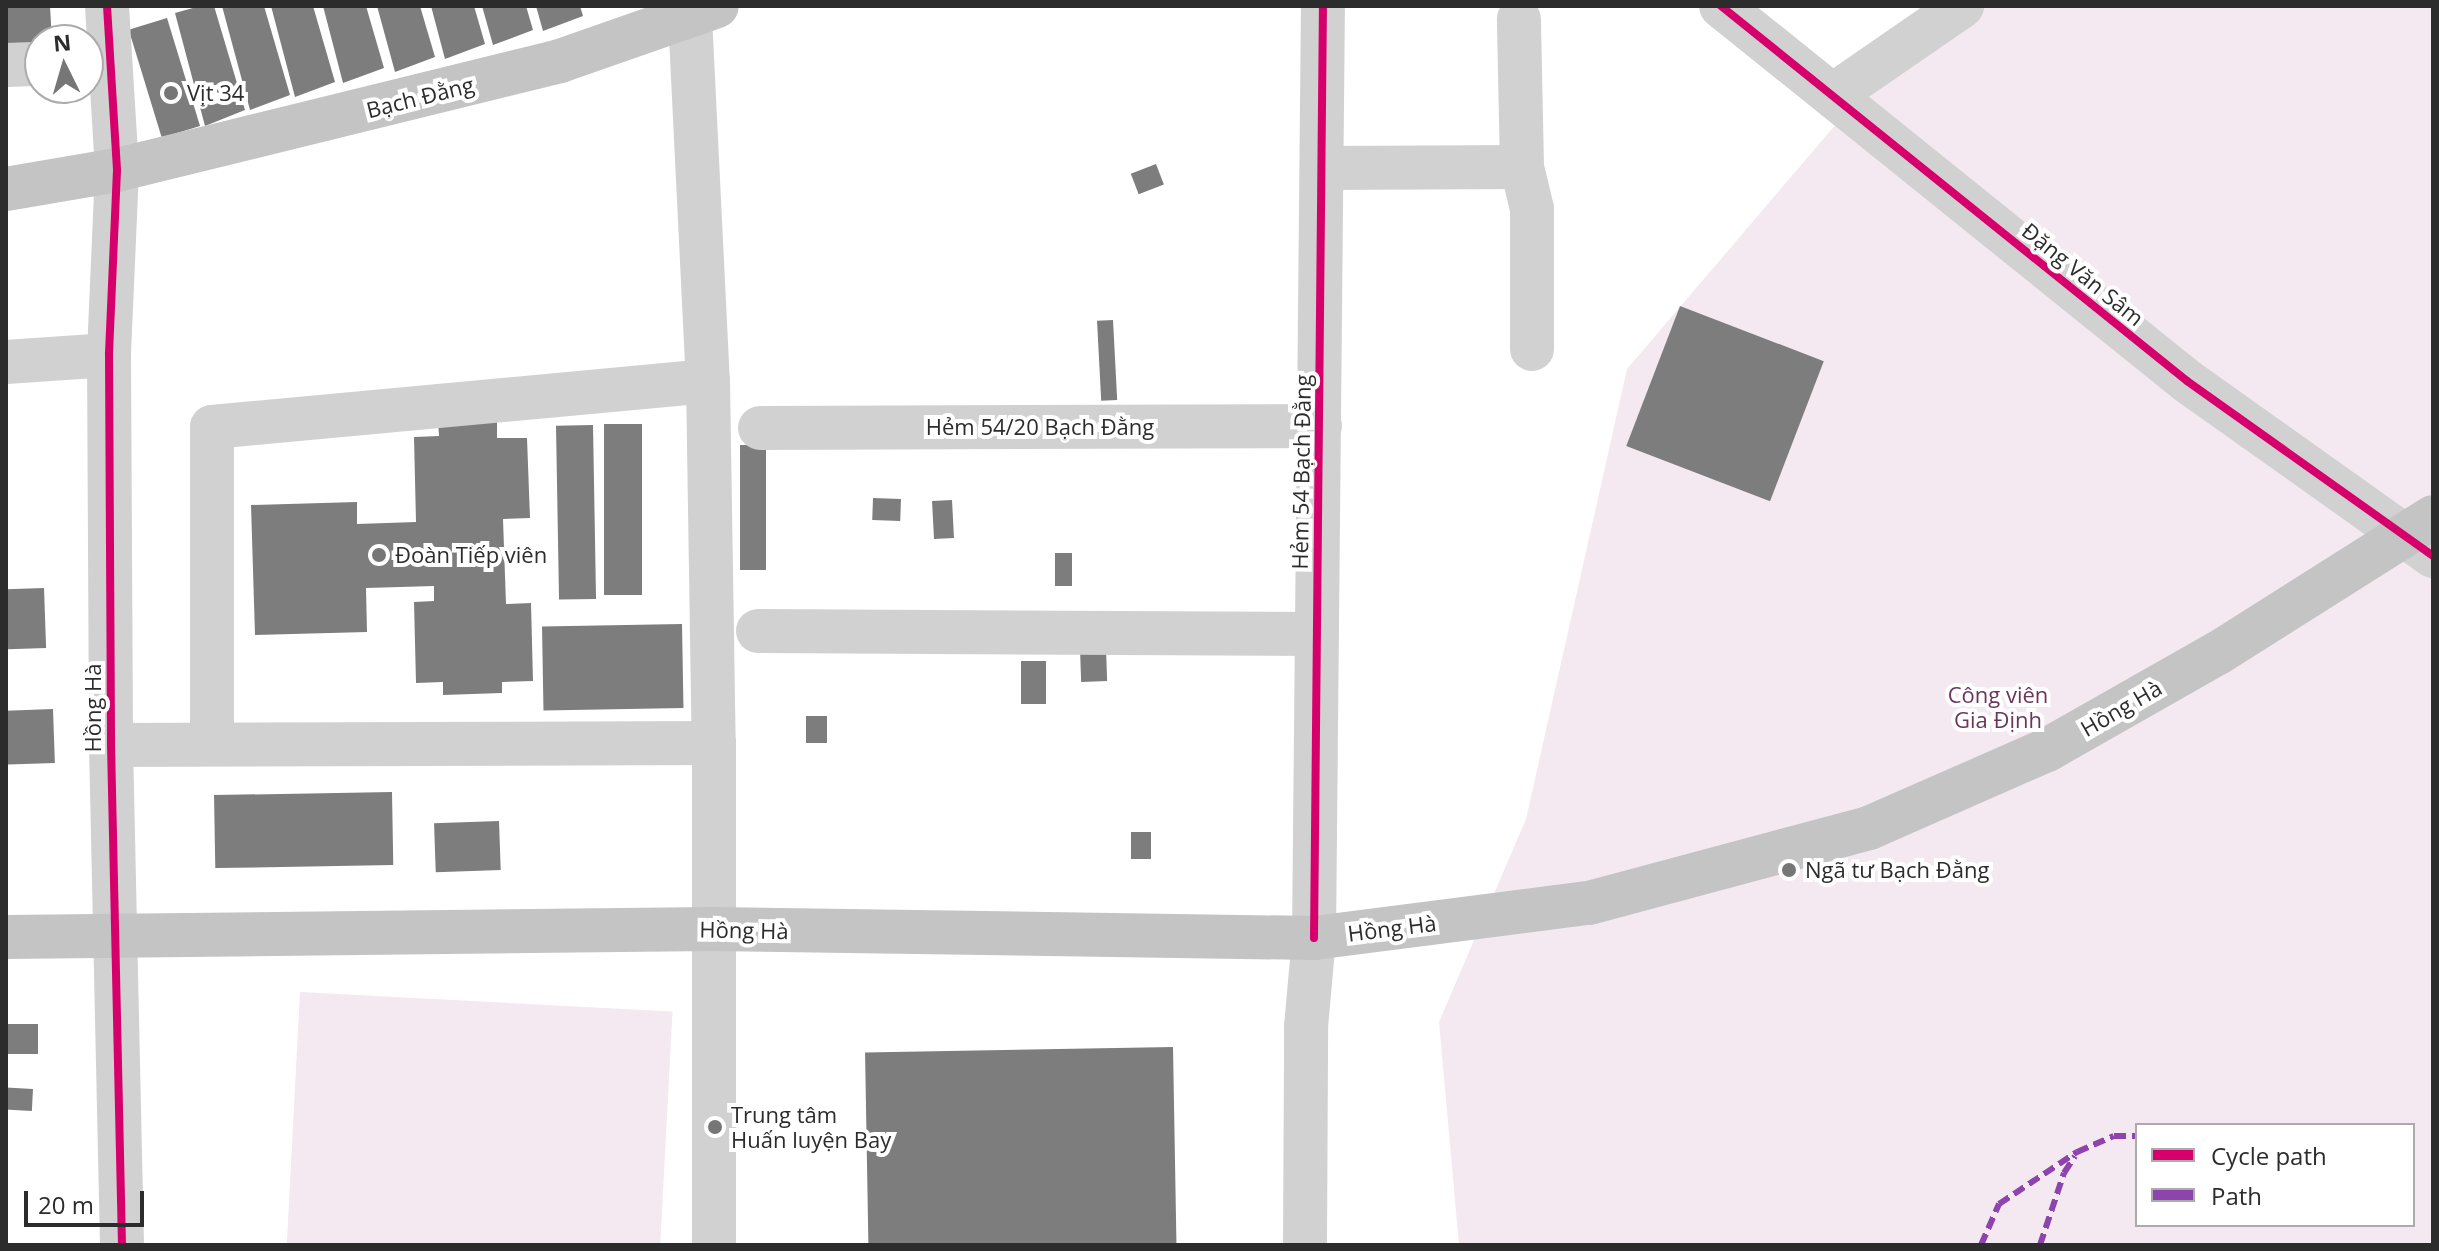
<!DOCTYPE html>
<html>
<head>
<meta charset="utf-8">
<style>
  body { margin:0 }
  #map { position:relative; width:2439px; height:1251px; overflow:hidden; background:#fff; font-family:"Open Sans",sans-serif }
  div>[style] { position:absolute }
  .green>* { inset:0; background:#f4e9f1; transform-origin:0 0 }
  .building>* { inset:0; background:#7d7d7d; transform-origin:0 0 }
  .minor>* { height:44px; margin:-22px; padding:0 22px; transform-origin:22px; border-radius:22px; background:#d1d1d1 }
  .major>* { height:44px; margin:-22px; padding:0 22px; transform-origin:22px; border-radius:22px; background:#c4c4c4 }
  .quiet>* { height:6px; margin-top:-3px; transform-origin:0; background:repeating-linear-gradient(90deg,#8e44ad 0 12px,transparent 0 18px) }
  .cycleway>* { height:8px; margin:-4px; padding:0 4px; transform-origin:4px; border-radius:4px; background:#d6006c }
  .dots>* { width:22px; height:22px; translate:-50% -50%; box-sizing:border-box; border:4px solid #fff; border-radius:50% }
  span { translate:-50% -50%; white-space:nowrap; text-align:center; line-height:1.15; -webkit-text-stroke:8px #fff; paint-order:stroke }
  .poi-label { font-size:22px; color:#2c2c2c }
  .left { translate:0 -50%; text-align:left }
  .street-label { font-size:22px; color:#2c2c2c }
  .park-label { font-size:22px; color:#6b365a }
  .frame { position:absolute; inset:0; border:8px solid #2c2c2c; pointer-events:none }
  .legend { position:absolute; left:2135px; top:1123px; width:280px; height:104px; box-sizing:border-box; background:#fff; border:2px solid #ababab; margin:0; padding:10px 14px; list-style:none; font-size:24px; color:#2c2c2c }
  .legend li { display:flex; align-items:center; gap:16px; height:40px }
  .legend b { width:40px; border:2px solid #ababab }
  .north { position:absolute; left:24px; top:24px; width:80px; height:80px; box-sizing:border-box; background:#fff; border:2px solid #ababab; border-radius:50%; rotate:355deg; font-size:22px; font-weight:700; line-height:32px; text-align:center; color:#2c2c2c }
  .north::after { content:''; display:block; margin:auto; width:28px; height:36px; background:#767676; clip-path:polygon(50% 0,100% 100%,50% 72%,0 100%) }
  .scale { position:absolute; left:24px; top:1191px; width:120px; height:36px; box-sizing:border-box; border:4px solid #2c2c2c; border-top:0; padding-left:10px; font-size:24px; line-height:28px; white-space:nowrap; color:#2c2c2c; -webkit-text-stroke:6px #fff; paint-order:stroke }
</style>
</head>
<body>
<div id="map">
  <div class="green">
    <i style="clip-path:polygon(evenodd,1971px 6px,2433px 6px,2433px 1245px,1459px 1245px,1439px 1022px,1526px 819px,1627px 369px,1837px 123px,1971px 6px,2137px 1125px,2413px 1125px,2413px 1225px,2137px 1225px,2137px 1125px)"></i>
    <i style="left:300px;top:992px;width:373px;height:253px;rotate:3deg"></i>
  </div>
  <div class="building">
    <i style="clip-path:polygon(6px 6px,50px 6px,52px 40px,40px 40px,40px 46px,6px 46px)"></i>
    <i style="clip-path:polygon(200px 6px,214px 6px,245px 110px,205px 126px,175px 13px)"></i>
    <i style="clip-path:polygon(222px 6px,264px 6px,290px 95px,250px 110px)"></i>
    <i style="clip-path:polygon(271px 6px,313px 6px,335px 82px,295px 97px)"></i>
    <i style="clip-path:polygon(323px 6px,366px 6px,384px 68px,343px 83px)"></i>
    <i style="clip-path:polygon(377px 6px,420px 6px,435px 57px,395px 72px)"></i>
    <i style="clip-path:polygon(431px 6px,474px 6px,485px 44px,445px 59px)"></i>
    <i style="clip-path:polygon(482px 6px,526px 6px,533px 30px,493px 45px)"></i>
    <i style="clip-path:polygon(536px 6px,580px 6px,583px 16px,543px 31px)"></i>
    <i style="left:167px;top:18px;width:113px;height:40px;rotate:73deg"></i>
    <i style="left:1156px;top:164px;width:22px;height:27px;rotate:69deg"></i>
    <i style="left:1680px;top:306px;width:154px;height:150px;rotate:21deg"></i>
    <i style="left:1113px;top:320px;width:80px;height:16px;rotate:87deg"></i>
    <i style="clip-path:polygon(497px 419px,497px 438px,527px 438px,530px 518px,503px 519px,506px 604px,531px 603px,533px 681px,502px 682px,502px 693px,443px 695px,443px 682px,416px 683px,414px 602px,434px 601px,434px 586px,366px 588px,367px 632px,255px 635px,251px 505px,357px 502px,357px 524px,416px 522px,414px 437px,439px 436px,438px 421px)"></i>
    <i style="left:604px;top:424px;width:38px;height:171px"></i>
    <i style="left:593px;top:425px;width:174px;height:37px;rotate:89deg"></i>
    <i style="left:740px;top:445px;width:26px;height:125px"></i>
    <i style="left:873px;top:498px;width:28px;height:22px;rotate:2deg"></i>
    <i style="left:952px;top:500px;width:38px;height:20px;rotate:87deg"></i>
    <i style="left:1055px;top:553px;width:17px;height:33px"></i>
    <i style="left:44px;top:588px;width:60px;height:38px;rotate:88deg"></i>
    <i style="left:682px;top:624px;width:84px;height:140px;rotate:89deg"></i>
    <i style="left:1106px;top:648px;width:33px;height:26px;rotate:88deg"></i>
    <i style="left:1046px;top:661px;width:43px;height:25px;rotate:90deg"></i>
    <i style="left:53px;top:709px;width:54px;height:47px;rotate:88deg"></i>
    <i style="left:806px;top:716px;width:21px;height:27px"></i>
    <i style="left:392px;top:792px;width:73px;height:178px;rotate:89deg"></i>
    <i style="left:499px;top:821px;width:49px;height:65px;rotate:88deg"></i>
    <i style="left:1131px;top:832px;width:20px;height:27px"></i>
    <i style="left:6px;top:1024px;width:32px;height:30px"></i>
    <i style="left:1173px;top:1047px;width:198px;height:308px;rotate:89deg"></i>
    <i style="left:33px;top:1089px;width:22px;height:27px;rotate:93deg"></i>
  </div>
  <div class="minor">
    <i style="left:107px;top:6px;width:164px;rotate:86.5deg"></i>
    <i style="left:117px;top:170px;width:185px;rotate:92.5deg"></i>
    <i style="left:109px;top:355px;width:390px;rotate:89.7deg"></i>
    <i style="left:111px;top:745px;width:500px;rotate:88.74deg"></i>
    <i style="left:1721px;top:6px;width:598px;rotate:38.82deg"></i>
    <i style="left:2187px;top:381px;width:302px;rotate:35.4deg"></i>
    <i style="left:690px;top:16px;width:365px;rotate:87.2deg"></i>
    <i style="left:708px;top:381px;width:362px;rotate:89.1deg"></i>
    <i style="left:714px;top:743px;width:502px;rotate:90deg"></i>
    <i style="left:6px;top:65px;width:34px;rotate:-2deg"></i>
    <i style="left:1833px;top:95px;width:157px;rotate:-34.6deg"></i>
    <i style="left:1522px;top:167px;width:43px;rotate:76.6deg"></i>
    <i style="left:1532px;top:209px;width:140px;rotate:90deg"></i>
    <i style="left:1322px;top:168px;width:200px;rotate:-0.3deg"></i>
    <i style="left:1522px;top:167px;width:148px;rotate:-91.2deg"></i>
    <i style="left:6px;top:362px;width:103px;rotate:-3.9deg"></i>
    <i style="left:760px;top:428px;width:560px;rotate:-0.2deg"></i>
    <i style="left:758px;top:631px;width:559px;rotate:0.31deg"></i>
    <i style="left:212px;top:744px;width:317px;rotate:-90deg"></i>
    <i style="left:212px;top:427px;width:498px;rotate:-5.3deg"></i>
    <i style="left:111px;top:745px;width:603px;rotate:-0.19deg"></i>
    <i style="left:1305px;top:1245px;width:218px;rotate:-89.7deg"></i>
    <i style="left:1306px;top:1027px;width:89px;rotate:-84.9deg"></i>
    <i style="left:1314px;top:938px;width:932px;rotate:-89.45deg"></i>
  </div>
  <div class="major">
    <i style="left:6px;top:189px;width:113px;rotate:-9.7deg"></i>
    <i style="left:117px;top:170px;width:456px;rotate:-13.8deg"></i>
    <i style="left:560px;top:61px;width:166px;rotate:-19.3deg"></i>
    <i style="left:6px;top:937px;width:707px;rotate:-0.65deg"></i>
    <i style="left:713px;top:929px;width:601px;rotate:0.86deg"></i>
    <i style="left:1314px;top:938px;width:277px;rotate:-7.3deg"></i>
    <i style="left:1589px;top:903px;width:290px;rotate:-15deg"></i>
    <i style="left:1869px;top:828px;width:194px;rotate:-23.7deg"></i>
    <i style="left:2047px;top:750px;width:197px;rotate:-29.6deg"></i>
    <i style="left:2218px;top:653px;width:254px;rotate:-32.3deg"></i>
  </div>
  <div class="quiet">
    <i style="left:1981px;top:1245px;width:45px;rotate:-66.3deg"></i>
    <i style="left:1999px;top:1204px;width:94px;rotate:-33.7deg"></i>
    <i style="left:2077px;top:1152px;width:40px;rotate:-23.4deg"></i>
    <i style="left:2114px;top:1136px;width:23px"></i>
    <i style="left:2040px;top:1245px;width:76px;rotate:-71.6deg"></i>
    <i style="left:2064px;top:1173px;width:20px;rotate:-57deg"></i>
  </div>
  <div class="cycleway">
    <i style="left:107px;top:6px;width:164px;rotate:86.5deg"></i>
    <i style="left:117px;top:170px;width:185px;rotate:92.5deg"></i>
    <i style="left:109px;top:355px;width:390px;rotate:89.7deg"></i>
    <i style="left:111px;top:745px;width:500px;rotate:88.74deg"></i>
    <i style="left:1721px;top:6px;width:598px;rotate:38.82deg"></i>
    <i style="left:2187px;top:381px;width:302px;rotate:35.4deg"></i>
    <i style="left:1314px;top:938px;width:932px;rotate:-89.45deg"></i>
  </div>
  <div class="dots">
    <i style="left:171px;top:93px;background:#767676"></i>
    <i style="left:379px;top:555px;background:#767676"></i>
    <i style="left:1789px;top:870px;background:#767676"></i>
    <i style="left:715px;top:1127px;background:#767676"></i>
  </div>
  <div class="poi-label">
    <span class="left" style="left:187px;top:93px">Vịt 34</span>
    <span class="left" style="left:395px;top:555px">Đoàn Tiếp viên</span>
    <span class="left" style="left:1805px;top:870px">Ngã tư Bạch Đằng</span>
    <span class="left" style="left:731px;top:1127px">Trung tâm<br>Huấn luyện Bay</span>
  </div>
  <div class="street-label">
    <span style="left:420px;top:97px;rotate:-14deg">Bạch Đằng</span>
    <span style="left:2083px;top:274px;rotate:39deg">Đặng Văn Sâm</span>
    <span style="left:1040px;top:427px">Hẻm 54/20 Bạch Đằng</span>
    <span style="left:1301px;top:472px;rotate:-89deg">Hẻm 54 Bạch Đằng</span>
    <span style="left:93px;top:708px;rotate:-90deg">Hồng Hà</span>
    <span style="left:2121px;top:708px;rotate:-30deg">Hồng Hà</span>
    <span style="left:1392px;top:928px;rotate:-7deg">Hồng Hà</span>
    <span style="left:744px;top:930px;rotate:1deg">Hồng Hà</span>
  </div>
  <div class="park-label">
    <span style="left:1998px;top:707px">Công viên<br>Gia Định</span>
  </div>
  <div class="frame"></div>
  <ul class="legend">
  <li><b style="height:10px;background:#d6006c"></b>Cycle path</li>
  <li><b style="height:10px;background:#8e44ad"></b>Path</li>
  </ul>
  <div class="north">N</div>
  <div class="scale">20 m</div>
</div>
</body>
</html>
